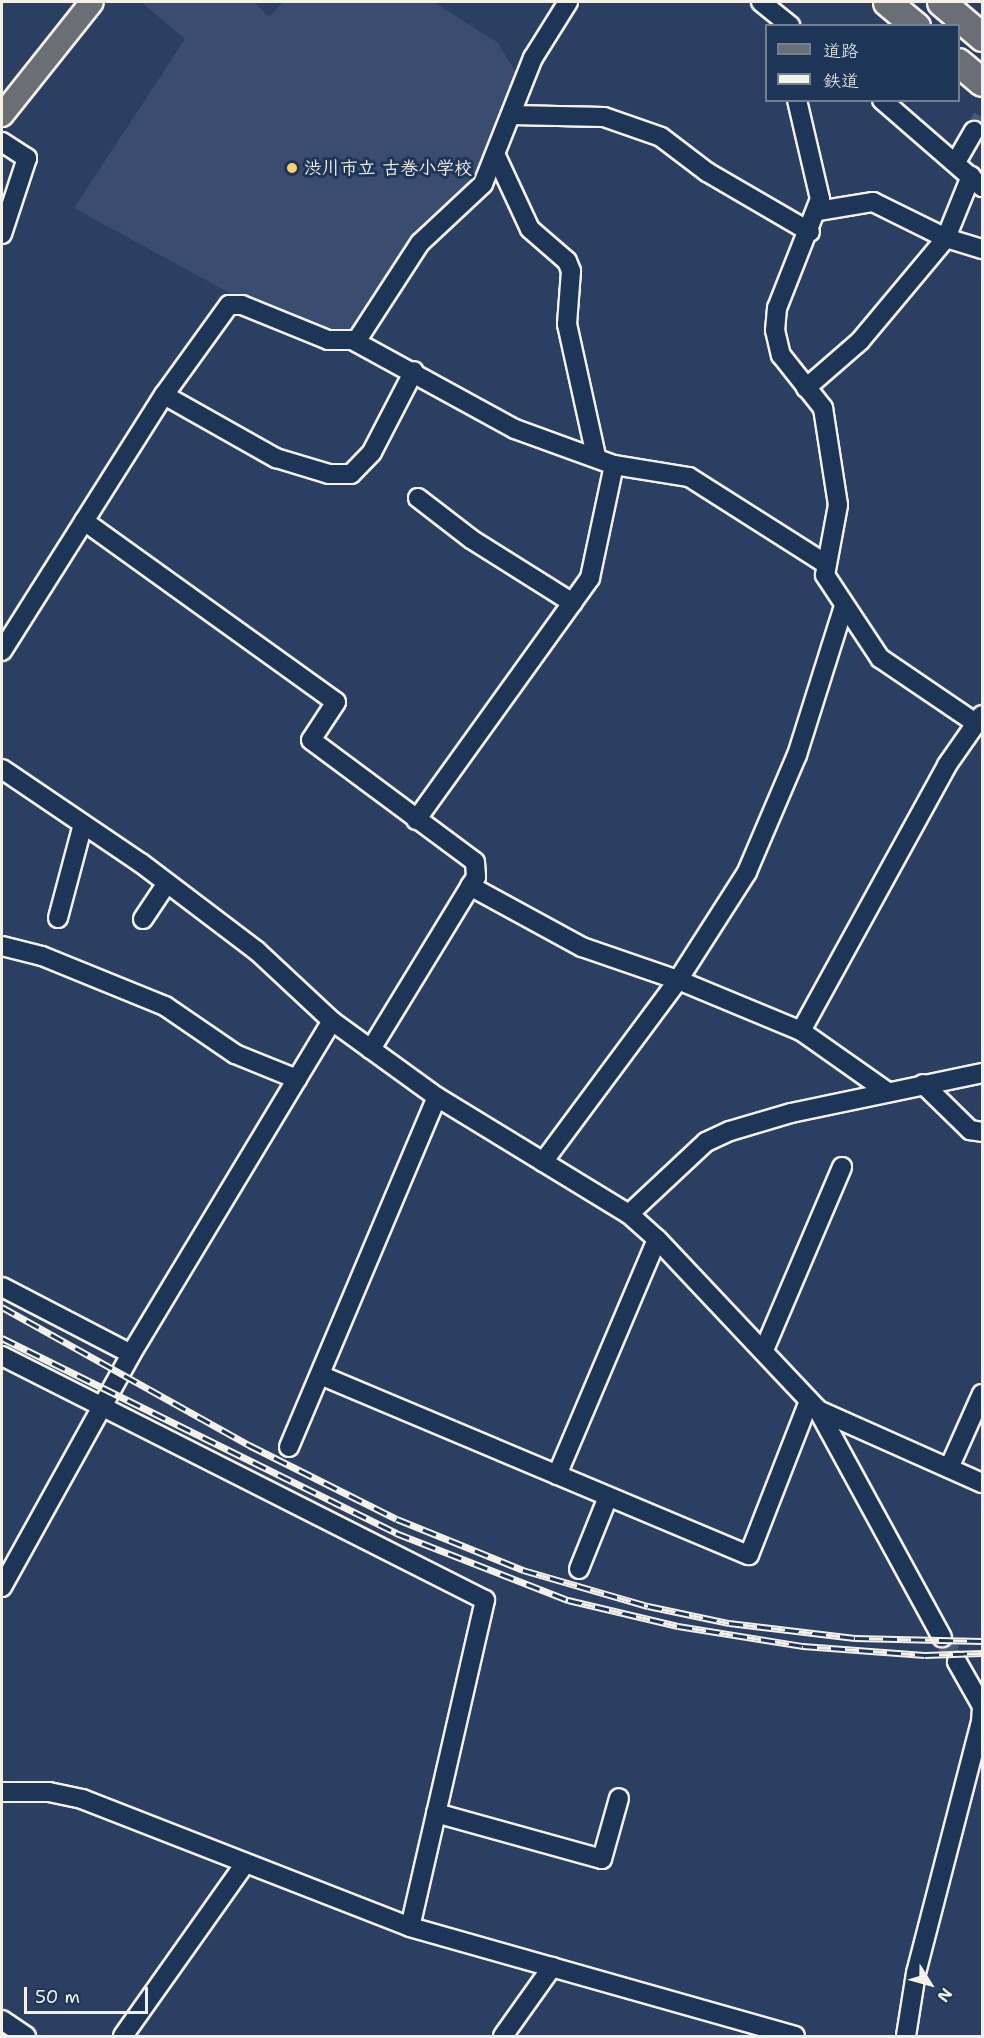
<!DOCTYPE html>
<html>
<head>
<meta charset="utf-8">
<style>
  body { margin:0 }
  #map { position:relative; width:984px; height:2038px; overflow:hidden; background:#2a3f62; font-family:"Shantell Sans","Klee One",sans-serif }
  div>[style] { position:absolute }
  .built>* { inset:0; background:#3a4c70 }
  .minor-tunnel>* { height:18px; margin-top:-9px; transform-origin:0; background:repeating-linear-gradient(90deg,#485a76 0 18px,transparent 0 27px) }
  .roads { filter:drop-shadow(2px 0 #f4f1e8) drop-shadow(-2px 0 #f4f1e8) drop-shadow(0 2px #f4f1e8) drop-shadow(0 -2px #f4f1e8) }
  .minor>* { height:18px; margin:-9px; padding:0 9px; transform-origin:9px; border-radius:9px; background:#1d3557 }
  .major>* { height:22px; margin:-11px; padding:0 11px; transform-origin:11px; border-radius:11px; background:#6b6f75 }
  .highway>* { height:27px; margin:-13.5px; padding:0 13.5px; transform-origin:13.5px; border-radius:13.5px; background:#6b6f75 }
  .rail>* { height:7px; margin-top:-3.5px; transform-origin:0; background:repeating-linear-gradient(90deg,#1d3557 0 14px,#f4f1e8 0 28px); box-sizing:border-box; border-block:2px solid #f4f1e8 }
  .dots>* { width:16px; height:16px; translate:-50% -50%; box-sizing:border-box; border:3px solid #1d3557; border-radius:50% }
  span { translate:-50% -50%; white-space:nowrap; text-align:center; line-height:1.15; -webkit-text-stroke:6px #1d3557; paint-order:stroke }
  .poi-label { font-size:18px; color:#f4f1e8; font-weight:700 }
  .left { translate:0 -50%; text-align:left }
  .frame { position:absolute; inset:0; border:3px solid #f4f1e8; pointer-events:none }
  .legend { position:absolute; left:765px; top:24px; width:195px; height:78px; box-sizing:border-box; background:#1d3557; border:2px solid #738091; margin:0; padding:8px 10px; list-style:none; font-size:18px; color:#f4f1e8 }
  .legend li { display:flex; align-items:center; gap:12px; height:30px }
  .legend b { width:30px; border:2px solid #738091 }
  .north { position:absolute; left:900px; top:1954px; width:60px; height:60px; -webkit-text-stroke:4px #1d3557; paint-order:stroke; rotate:127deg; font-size:16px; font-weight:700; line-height:24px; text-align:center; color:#f4f1e8 }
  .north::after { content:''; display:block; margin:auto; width:21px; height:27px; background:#f4f1e8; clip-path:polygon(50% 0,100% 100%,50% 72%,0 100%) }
  .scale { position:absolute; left:24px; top:1987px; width:124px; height:27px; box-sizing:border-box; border:3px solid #f4f1e8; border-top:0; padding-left:8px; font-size:18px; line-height:21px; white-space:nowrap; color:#f4f1e8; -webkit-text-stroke:4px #1d3557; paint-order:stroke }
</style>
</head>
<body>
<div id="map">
  <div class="built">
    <i style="clip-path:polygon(141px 2px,254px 2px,269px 17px,283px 2px,433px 2px,497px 42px,519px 77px,477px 182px,358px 331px,342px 338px,244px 301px,74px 208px,185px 39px)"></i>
  </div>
  <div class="minor-tunnel">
    <i style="left:974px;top:131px;width:16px;rotate:-60deg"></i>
    <i style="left:942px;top:1637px;width:29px;rotate:59deg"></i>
  </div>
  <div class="roads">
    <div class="minor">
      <i style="left:761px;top:2px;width:38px;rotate:39deg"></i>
      <i style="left:797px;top:100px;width:102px;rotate:76.9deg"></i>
      <i style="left:820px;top:199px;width:117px;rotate:111.5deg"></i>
      <i style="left:777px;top:308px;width:22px;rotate:95deg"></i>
      <i style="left:775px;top:330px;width:26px;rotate:77deg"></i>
      <i style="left:781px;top:355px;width:68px;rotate:51.6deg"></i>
      <i style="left:823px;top:408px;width:98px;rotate:81.2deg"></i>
      <i style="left:838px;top:505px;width:71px;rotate:100.5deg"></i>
      <i style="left:825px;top:575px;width:100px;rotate:56.5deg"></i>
      <i style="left:880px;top:658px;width:114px;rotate:34.2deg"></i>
      <i style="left:882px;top:100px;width:133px;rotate:41deg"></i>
      <i style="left:512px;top:115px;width:92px;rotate:1.2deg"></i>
      <i style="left:604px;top:117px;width:60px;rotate:19.3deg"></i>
      <i style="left:661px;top:137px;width:58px;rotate:37.3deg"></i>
      <i style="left:707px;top:172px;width:119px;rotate:30.2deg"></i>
      <i style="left:2px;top:142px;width:30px;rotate:33deg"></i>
      <i style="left:27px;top:158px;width:80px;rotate:108.2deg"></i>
      <i style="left:497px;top:158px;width:78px;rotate:65.1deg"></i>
      <i style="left:530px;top:229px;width:49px;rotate:40.9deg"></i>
      <i style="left:567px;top:261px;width:11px;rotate:68deg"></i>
      <i style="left:571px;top:271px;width:53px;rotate:94.3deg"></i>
      <i style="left:567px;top:324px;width:135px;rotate:77.6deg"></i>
      <i style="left:956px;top:162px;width:36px;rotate:-60deg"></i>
      <i style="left:818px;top:211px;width:56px;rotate:-9.3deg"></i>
      <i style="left:873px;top:202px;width:81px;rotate:26.3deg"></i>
      <i style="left:946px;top:238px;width:38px;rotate:17deg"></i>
      <i style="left:354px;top:341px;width:183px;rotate:28.7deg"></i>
      <i style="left:515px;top:429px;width:105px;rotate:20deg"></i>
      <i style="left:614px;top:465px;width:116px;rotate:102deg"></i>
      <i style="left:590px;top:578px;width:298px;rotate:125.7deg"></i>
      <i style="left:806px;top:388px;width:72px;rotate:-41deg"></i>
      <i style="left:860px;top:341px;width:134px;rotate:-50.1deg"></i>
      <i style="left:946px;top:238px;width:67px;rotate:-68deg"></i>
      <i style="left:164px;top:395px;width:129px;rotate:29.4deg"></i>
      <i style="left:276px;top:458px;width:55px;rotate:16.8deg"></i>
      <i style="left:329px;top:474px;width:22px"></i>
      <i style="left:351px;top:474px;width:30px;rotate:-46deg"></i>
      <i style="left:372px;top:452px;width:91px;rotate:-62.6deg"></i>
      <i style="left:614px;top:465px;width:76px;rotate:9.1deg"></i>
      <i style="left:689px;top:477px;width:162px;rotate:32.4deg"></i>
      <i style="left:418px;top:498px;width:67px;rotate:37.7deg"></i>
      <i style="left:471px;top:539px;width:120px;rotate:32.1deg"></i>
      <i style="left:84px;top:521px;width:310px;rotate:35.7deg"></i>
      <i style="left:336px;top:702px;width:45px;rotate:123.3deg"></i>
      <i style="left:311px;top:740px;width:204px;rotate:36.6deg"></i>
      <i style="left:475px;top:862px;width:15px;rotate:86deg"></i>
      <i style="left:476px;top:877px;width:202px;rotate:121.4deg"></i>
      <i style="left:2px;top:651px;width:303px;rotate:-57.7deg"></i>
      <i style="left:164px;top:395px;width:111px;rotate:-54.2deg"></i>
      <i style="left:229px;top:305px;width:13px"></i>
      <i style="left:242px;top:305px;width:93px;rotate:22.1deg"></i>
      <i style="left:328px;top:340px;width:29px"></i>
      <i style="left:357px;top:340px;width:116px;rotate:-57deg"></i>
      <i style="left:420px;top:243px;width:86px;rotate:-43.1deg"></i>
      <i style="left:483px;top:184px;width:136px;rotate:-68.4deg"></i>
      <i style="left:533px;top:58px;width:66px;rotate:-58deg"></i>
      <i style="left:2px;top:769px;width:168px;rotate:34.1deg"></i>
      <i style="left:141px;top:863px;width:146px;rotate:37.2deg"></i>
      <i style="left:257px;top:951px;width:103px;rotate:43deg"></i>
      <i style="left:332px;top:1021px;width:130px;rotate:35.9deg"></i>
      <i style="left:437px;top:1097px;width:225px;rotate:31.4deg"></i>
      <i style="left:629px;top:1214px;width:38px;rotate:42deg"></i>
      <i style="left:657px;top:1239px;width:235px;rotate:46.7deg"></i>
      <i style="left:818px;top:1410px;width:259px;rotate:61.4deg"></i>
      <i style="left:470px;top:886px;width:128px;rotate:28.6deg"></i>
      <i style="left:582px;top:947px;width:102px;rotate:19deg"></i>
      <i style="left:678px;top:980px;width:133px;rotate:22.5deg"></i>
      <i style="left:801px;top:1031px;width:104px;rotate:35.2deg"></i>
      <i style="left:58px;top:918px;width:97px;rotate:-75.1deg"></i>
      <i style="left:143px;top:919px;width:43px;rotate:-56.3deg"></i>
      <i style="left:2px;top:946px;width:41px;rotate:14deg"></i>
      <i style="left:42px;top:956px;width:133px;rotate:22.1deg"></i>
      <i style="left:165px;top:1006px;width:85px;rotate:34.4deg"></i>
      <i style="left:235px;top:1054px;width:67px;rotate:22deg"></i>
      <i style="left:801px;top:1031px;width:303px;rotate:-61.2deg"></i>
      <i style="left:947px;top:765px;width:61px;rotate:-55deg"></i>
      <i style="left:923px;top:1084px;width:66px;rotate:44.4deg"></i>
      <i style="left:970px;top:1130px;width:12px;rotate:9deg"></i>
      <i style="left:543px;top:1162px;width:227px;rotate:-53.4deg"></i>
      <i style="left:678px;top:980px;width:128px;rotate:-57.4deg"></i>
      <i style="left:747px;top:872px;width:127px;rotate:-66.9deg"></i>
      <i style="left:797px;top:755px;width:156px;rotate:-72.5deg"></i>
      <i style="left:629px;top:1214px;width:105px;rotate:-43.1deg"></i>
      <i style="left:706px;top:1142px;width:26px;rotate:-25deg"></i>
      <i style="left:730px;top:1131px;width:64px;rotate:-16.4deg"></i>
      <i style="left:791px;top:1113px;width:195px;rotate:-11.8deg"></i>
      <i style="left:2px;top:1287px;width:145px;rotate:27.4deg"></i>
      <i style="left:764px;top:1350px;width:199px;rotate:-66.9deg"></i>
      <i style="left:2px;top:1356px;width:541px;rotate:26.8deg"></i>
      <i style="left:485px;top:1600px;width:335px;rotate:102.9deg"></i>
      <i style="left:320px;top:1375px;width:465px;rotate:22.8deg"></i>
      <i style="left:749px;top:1555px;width:165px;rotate:-68.7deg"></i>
      <i style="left:818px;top:1410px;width:180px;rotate:24deg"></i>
      <i style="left:289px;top:1447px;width:380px;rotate:-67.1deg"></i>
      <i style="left:949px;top:1468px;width:81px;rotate:-66deg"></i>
      <i style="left:557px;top:1475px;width:256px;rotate:-67deg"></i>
      <i style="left:579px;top:1569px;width:78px;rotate:-68.1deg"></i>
      <i style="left:2px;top:1587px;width:266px;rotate:-61deg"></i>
      <i style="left:131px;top:1354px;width:389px;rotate:-58.9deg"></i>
      <i style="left:2px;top:1792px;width:47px"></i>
      <i style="left:49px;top:1792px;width:34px;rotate:12deg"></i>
      <i style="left:82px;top:1799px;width:352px;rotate:21.3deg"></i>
      <i style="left:410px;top:1927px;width:400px;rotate:15.8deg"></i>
      <i style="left:436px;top:1813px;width:172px;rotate:15.5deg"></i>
      <i style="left:602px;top:1859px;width:63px;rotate:-74.4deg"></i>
      <i style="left:2px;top:2020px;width:29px;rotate:34deg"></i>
      <i style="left:123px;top:2036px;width:211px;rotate:-54.7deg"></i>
      <i style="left:503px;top:2036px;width:85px;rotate:-54.6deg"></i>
      <i style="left:906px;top:2036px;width:64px;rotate:-81deg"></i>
      <i style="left:916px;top:1973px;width:259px;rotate:-75.5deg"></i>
      <i style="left:981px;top:1722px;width:16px;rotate:-86deg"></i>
      <i style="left:982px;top:1706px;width:51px;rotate:-119.6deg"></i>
    </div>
    <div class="major">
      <i style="left:2px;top:115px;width:144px;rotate:-51.5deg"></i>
    </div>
    <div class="highway">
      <i style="left:887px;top:2px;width:38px;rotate:40deg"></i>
      <i style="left:941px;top:2px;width:54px;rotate:40.5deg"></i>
      <i style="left:958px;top:62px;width:31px;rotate:40deg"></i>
    </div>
  </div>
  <div class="rail">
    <i style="left:2px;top:1307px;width:283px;rotate:29.2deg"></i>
    <i style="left:249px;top:1445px;width:165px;rotate:26.6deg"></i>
    <i style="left:397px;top:1519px;width:136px;rotate:22deg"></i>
    <i style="left:523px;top:1570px;width:130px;rotate:16.1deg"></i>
    <i style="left:648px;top:1606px;width:83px;rotate:11.9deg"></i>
    <i style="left:729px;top:1623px;width:127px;rotate:6.8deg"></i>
    <i style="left:855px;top:1638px;width:127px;rotate:1.4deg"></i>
    <i style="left:2px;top:1338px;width:440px;rotate:26.3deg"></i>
    <i style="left:396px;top:1533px;width:185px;rotate:21.3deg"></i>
    <i style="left:568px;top:1600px;width:113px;rotate:13.3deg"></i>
    <i style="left:678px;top:1626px;width:127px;rotate:9.1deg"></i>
    <i style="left:803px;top:1646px;width:122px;rotate:4.2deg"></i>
    <i style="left:925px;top:1655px;width:57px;rotate:-2deg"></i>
  </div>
  <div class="dots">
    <i style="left:292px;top:168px;background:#ffd166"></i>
  </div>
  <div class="poi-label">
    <span class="left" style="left:304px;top:168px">渋川市立 古巻小学校</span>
  </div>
  <div class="frame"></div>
  <ul class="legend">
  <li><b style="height:8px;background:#6b6f75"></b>道路</li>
  <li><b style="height:8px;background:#f4f1e8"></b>鉄道</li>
  </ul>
  <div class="north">N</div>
  <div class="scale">50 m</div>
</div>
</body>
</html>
